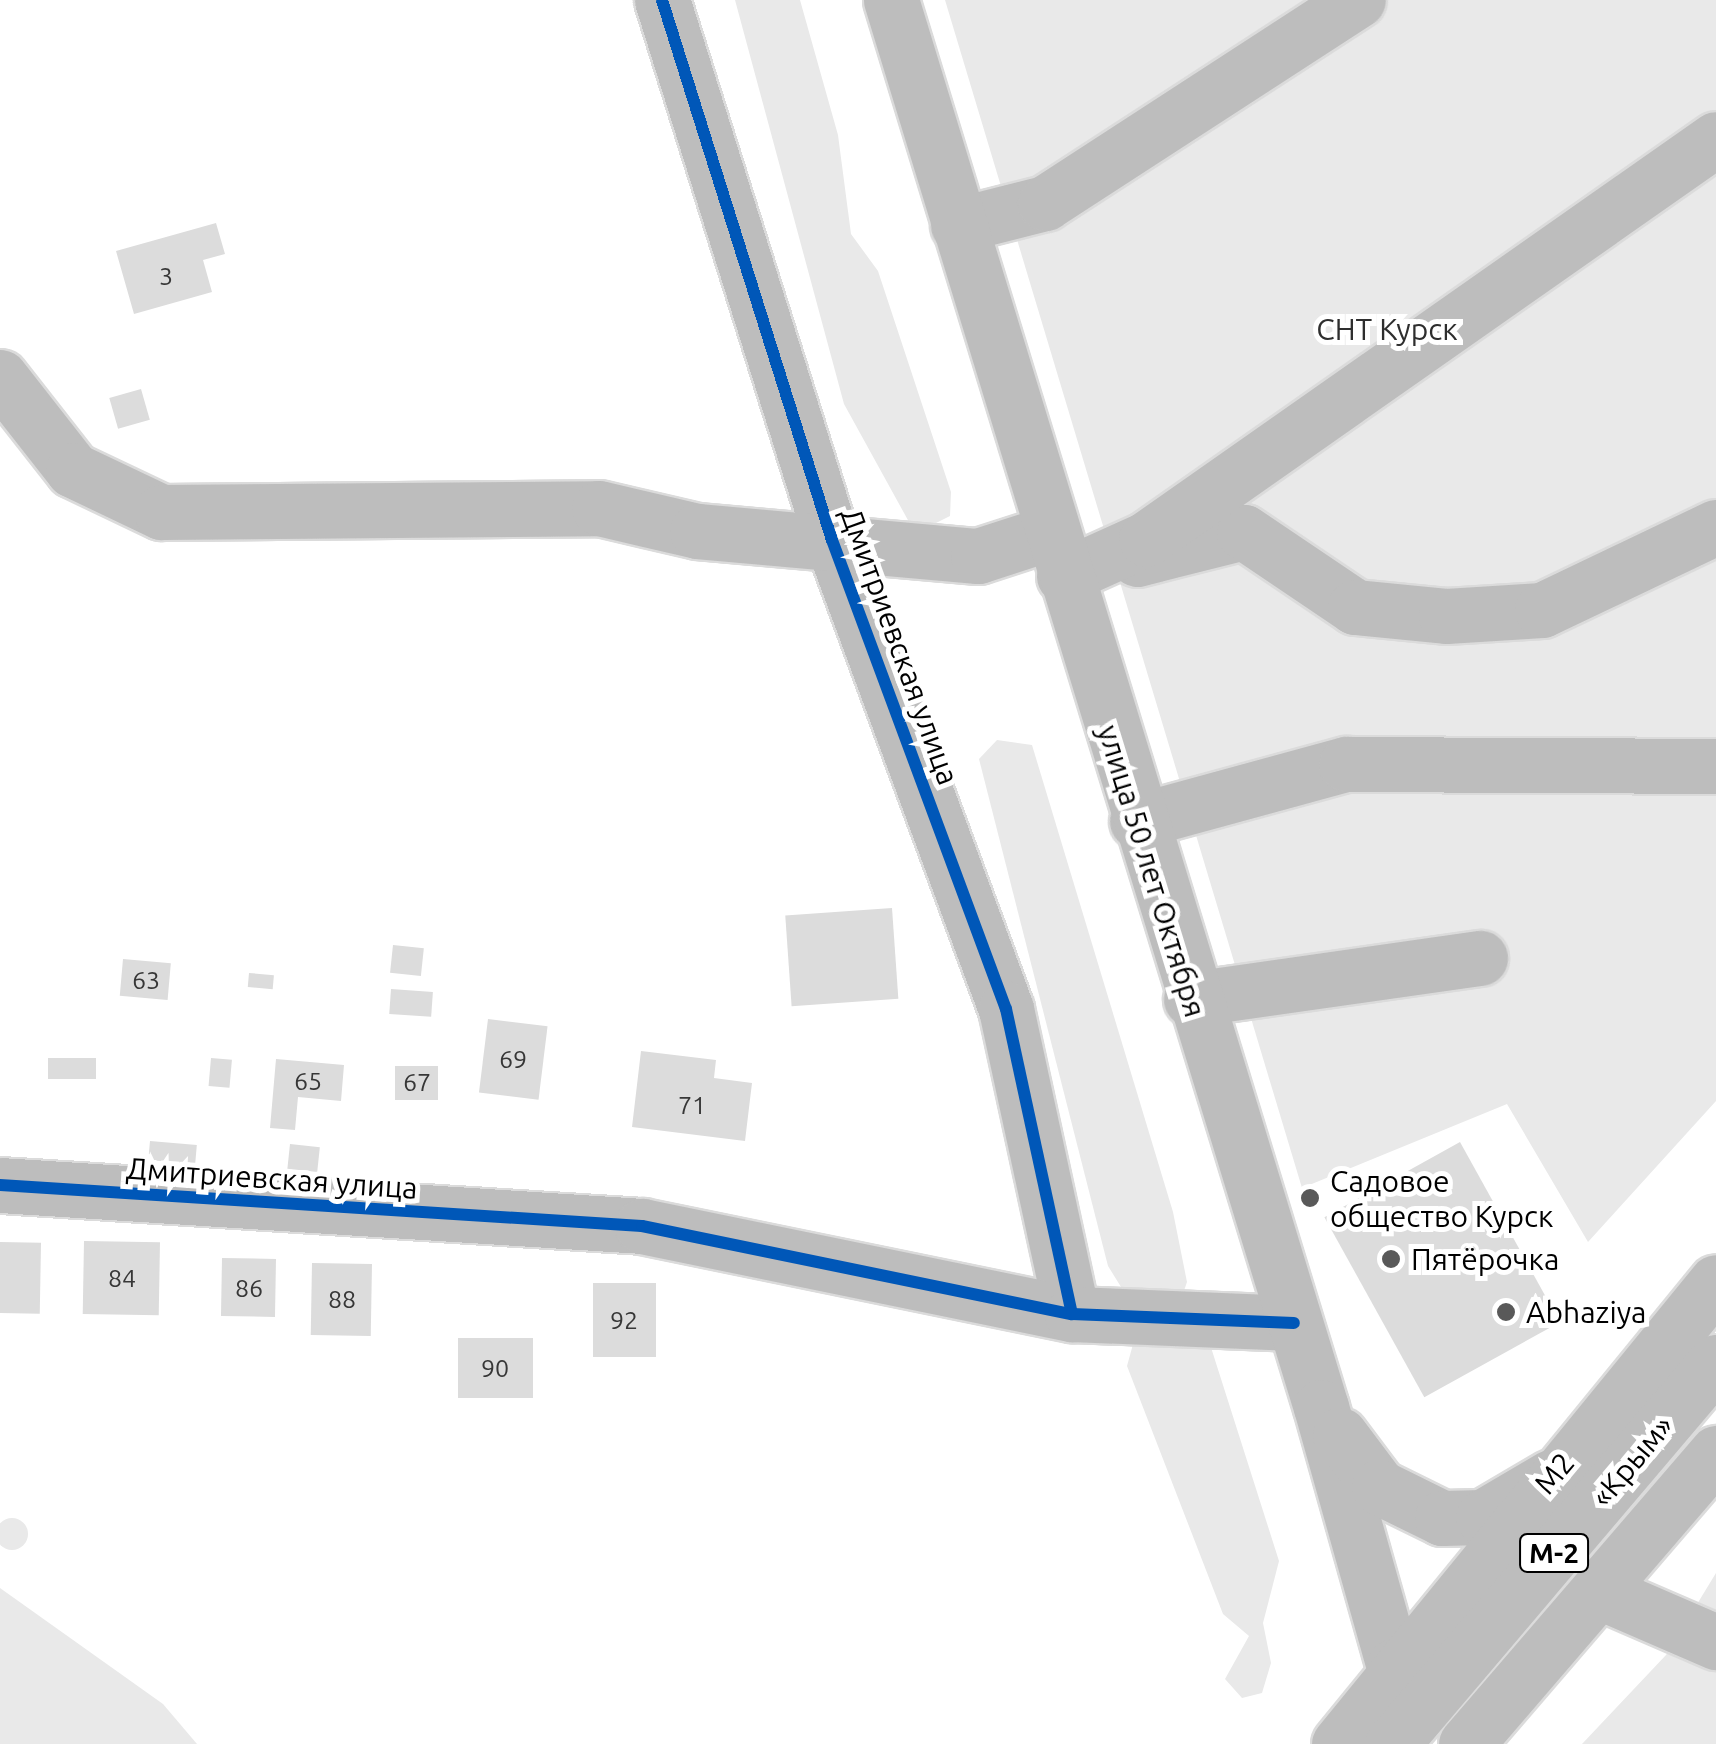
<!DOCTYPE html>
<html>
<head>
<meta charset="utf-8">
<style>
  body { margin:0 }
  #map { position:relative; width:1716px; height:1744px; overflow:hidden; background:#fff; font-family:Ubuntu,sans-serif }
  div>[style] { position:absolute }
  .green>* { inset:0; background:#e9e9e9 }
  .round { border-radius:50% }
  .building>* { inset:0; background:#dcdcdc; transform-origin:0 0 }
  .roads { filter:drop-shadow(2px 0 #dbdbdb) drop-shadow(-2px 0 #dbdbdb) drop-shadow(0 2px #dbdbdb) drop-shadow(0 -2px #dbdbdb) }
  .minor>* { height:55px; margin:-27.5px; padding:0 27.5px; transform-origin:27.5px; border-radius:27.5px; background:#bdbdbd }
  .major>* { height:55px; margin:-27.5px; padding:0 27.5px; transform-origin:27.5px; border-radius:27.5px; background:#bdbdbd }
  .highway>* { height:55px; margin:-27.5px; padding:0 27.5px; transform-origin:27.5px; border-radius:27.5px; background:#bdbdbd }
  .cycleway>* { height:12px; margin:-6px; padding:0 6px; transform-origin:6px; border-radius:6px; background:#0057b8 }
  .dots>* { width:28px; height:28px; translate:-50% -50%; box-sizing:border-box; border:5px solid #fff; border-radius:50% }
  span { translate:-50% -50%; white-space:nowrap; text-align:center; line-height:1.15; -webkit-text-stroke:10px #fff; paint-order:stroke }
  .number-label { font-size:25px; color:#373737 }
  .number-label span { -webkit-text-stroke-width:0 }
  .shield-label span { padding:2px 8px; background:#fff; border:2px solid; border-radius:8px; -webkit-text-stroke-width:0 }
  .shield-label { font-size:28px; color:#000; font-weight:700 }
  .park-label { font-size:30px; color:#2e2e2e }
  .street-label { font-size:30px; color:#000 }
  .poi-label { font-size:30px; color:#000 }
  .left { translate:0 -50%; text-align:left }
</style>
</head>
<body>
<div id="map">
  <div class="green">
    <i style="clip-path:polygon(735px 0,800px 0,838px 135px,851px 234px,878px 271px,951px 492px,950px 516px,934px 524px,909px 522px,844px 404px)"></i>
    <i style="clip-path:polygon(945px 0,1716px 0,1716px 1101px,1588px 1242px,1507px 1104px,1302px 1188px)"></i>
    <i style="clip-path:polygon(997px 740px,1032px 745px,1173px 1212px,1187px 1282px,1179px 1305px,1131px 1303px,1108px 1266px,979px 759px)"></i>
    <i style="clip-path:polygon(1135px 1337px,1208px 1338px,1279px 1561px,1263px 1623px,1271px 1663px,1262px 1693px,1242px 1698px,1225px 1679px,1249px 1636px,1223px 1614px,1127px 1366px)"></i>
    <i class="round" style="left:-4px;top:1518px;width:32px;height:32px"></i>
    <i style="clip-path:polygon(1716px 1573px,1716px 1744px,1582px 1744px,1666px 1655px)"></i>
    <i style="clip-path:polygon(0 1588px,163px 1704px,197px 1744px,0 1744px)"></i>
  </div>
  <div class="building">
    <i style="clip-path:polygon(216px 223px,225px 254px,203px 260px,212px 292px,134px 314px,116px 251px)"></i>
    <i style="left:141px;top:389px;width:32px;height:33px;rotate:74deg"></i>
    <i style="left:892px;top:908px;width:91px;height:107px;rotate:86deg"></i>
    <i style="left:393px;top:945px;width:31px;height:28px;rotate:6deg"></i>
    <i style="left:123px;top:959px;width:48px;height:37px;rotate:5deg"></i>
    <i style="left:249px;top:973px;width:25px;height:14px;rotate:5deg"></i>
    <i style="left:391px;top:989px;width:42px;height:25px;rotate:4deg"></i>
    <i style="left:488px;top:1019px;width:60px;height:74px;rotate:7deg"></i>
    <i style="clip-path:polygon(641px 1051px,716px 1060px,714px 1078px,752px 1083px,745px 1141px,632px 1127px)"></i>
    <i style="left:96px;top:1058px;width:21px;height:48px;rotate:90deg"></i>
    <i style="left:211px;top:1058px;width:21px;height:28px;rotate:5deg"></i>
    <i style="clip-path:polygon(276px 1059px,344px 1065px,341px 1101px,298px 1097px,295px 1130px,270px 1128px)"></i>
    <i style="left:395px;top:1066px;width:43px;height:34px"></i>
    <i style="left:150px;top:1141px;width:47px;height:19px;rotate:5deg"></i>
    <i style="left:1460px;top:1142px;width:206px;height:155px;rotate:61deg"></i>
    <i style="left:290px;top:1144px;width:30px;height:25px;rotate:6deg"></i>
    <i style="left:84px;top:1241px;width:76px;height:73px;rotate:1deg"></i>
    <i style="left:0;top:1242px;width:41px;height:71px;rotate:1deg"></i>
    <i style="left:222px;top:1258px;width:54px;height:58px;rotate:1deg"></i>
    <i style="left:312px;top:1263px;width:60px;height:72px;rotate:1deg"></i>
    <i style="left:593px;top:1283px;width:63px;height:74px"></i>
    <i style="left:458px;top:1338px;width:75px;height:60px"></i>
  </div>
  <div class="roads">
    <div class="minor">
      <i style="left:662px;top:0;width:566px;rotate:72.53deg"></i>
      <i style="left:832px;top:540px;width:500px;rotate:69.65deg"></i>
      <i style="left:1006px;top:1009px;width:312px;rotate:77.8deg"></i>
      <i style="left:958px;top:225px;width:90px;rotate:-14.2deg"></i>
      <i style="left:1045px;top:203px;width:373px;rotate:-33deg"></i>
      <i style="left:0;top:377px;width:118px;rotate:51.9deg"></i>
      <i style="left:73px;top:470px;width:98px;rotate:25.5deg"></i>
      <i style="left:161px;top:512px;width:438px;rotate:-0.5deg"></i>
      <i style="left:599px;top:508px;width:101px;rotate:13.2deg"></i>
      <i style="left:697px;top:531px;width:282px;rotate:5.1deg"></i>
      <i style="left:978px;top:556px;width:75px;rotate:-17.9deg"></i>
      <i style="left:1137px;top:559px;width:110px;rotate:-14.2deg"></i>
      <i style="left:1244px;top:532px;width:134px;rotate:34deg"></i>
      <i style="left:1355px;top:607px;width:91px;rotate:5.6deg"></i>
      <i style="left:1446px;top:616px;width:96px;rotate:-3.6deg"></i>
      <i style="left:1542px;top:610px;width:193px;rotate:-25.5deg"></i>
      <i style="left:1064px;top:576px;width:90px;rotate:-24.3deg"></i>
      <i style="left:1146px;top:539px;width:696px;rotate:-35.06deg"></i>
      <i style="left:1137px;top:821px;width:217px;rotate:-15.3deg"></i>
      <i style="left:1346px;top:764px;width:370px;rotate:0.3deg"></i>
      <i style="left:1191px;top:999px;width:292px;rotate:-8.1deg"></i>
      <i style="left:0;top:1185px;width:643px;rotate:3.65deg"></i>
      <i style="left:642px;top:1226px;width:439px;rotate:11.6deg"></i>
      <i style="left:1072px;top:1314px;width:222px;rotate:2.3deg"></i>
      <i style="left:1598px;top:1591px;width:129px;rotate:23.4deg"></i>
      <i style="left:1466px;top:1744px;width:384px;rotate:-49.3deg"></i>
    </div>
    <div class="major">
      <i style="left:891px;top:0;width:1471px;rotate:73.01deg"></i>
      <i style="left:1321px;top:1407px;width:269px;rotate:74.3deg"></i>
      <i style="left:1394px;top:1666px;width:51px;rotate:92.2deg"></i>
      <i style="left:1340px;top:1435px;width:65px;rotate:53.1deg"></i>
      <i style="left:1379px;top:1487px;width:70px;rotate:26.2deg"></i>
      <i style="left:1442px;top:1518px;width:41px;rotate:-1.4deg"></i>
      <i style="left:1483px;top:1517px;width:79px;rotate:-30.5deg"></i>
    </div>
    <div class="highway">
      <i style="left:1339px;top:1744px;width:596px;rotate:-50.78deg"></i>
      <i style="left:1392px;top:1744px;width:501px;rotate:-49.7deg"></i>
    </div>
  </div>
  <div class="cycleway">
    <i style="left:662px;top:0;width:566px;rotate:72.53deg"></i>
    <i style="left:832px;top:540px;width:500px;rotate:69.65deg"></i>
    <i style="left:1006px;top:1009px;width:312px;rotate:77.8deg"></i>
    <i style="left:0;top:1185px;width:643px;rotate:3.65deg"></i>
    <i style="left:642px;top:1226px;width:439px;rotate:11.6deg"></i>
    <i style="left:1072px;top:1314px;width:222px;rotate:2.3deg"></i>
  </div>
  <div class="dots">
    <i style="left:1310px;top:1198px;background:#595959"></i>
    <i style="left:1391px;top:1259px;background:#595959"></i>
    <i style="left:1506px;top:1312px;background:#595959"></i>
  </div>
  <div class="number-label">
    <span style="left:166px;top:276px">3</span>
    <span style="left:146px;top:980px">63</span>
    <span style="left:513px;top:1059px">69</span>
    <span style="left:308px;top:1081px">65</span>
    <span style="left:417px;top:1082px">67</span>
    <span style="left:692px;top:1105px">71</span>
    <span style="left:122px;top:1278px">84</span>
    <span style="left:249px;top:1288px">86</span>
    <span style="left:342px;top:1299px">88</span>
    <span style="left:624px;top:1320px">92</span>
    <span style="left:495px;top:1368px">90</span>
  </div>
  <div class="shield-label">
    <span style="left:1554px;top:1553px">М-2</span>
  </div>
  <div class="park-label">
    <span style="left:1387px;top:329px">СНТ Курск</span>
  </div>
  <div class="street-label">
    <span style="left:900px;top:646px;rotate:70deg">Дмитриевская улица</span>
    <span style="left:1152px;top:871px;rotate:73deg">улица 50 лет Октября</span>
    <span style="left:272px;top:1178px;rotate:4deg">Дмитриевская улица</span>
    <span style="left:1632px;top:1461px;rotate:-50deg">«Крым»</span>
    <span style="left:1554px;top:1473px;rotate:-50deg">М2</span>
  </div>
  <div class="poi-label">
    <span class="left" style="left:1330px;top:1198px">Садовое<br>общество Курск</span>
    <span class="left" style="left:1411px;top:1259px">Пятёрочка</span>
    <span class="left" style="left:1526px;top:1312px">Abhaziya</span>
  </div>
</div>
</body>
</html>
